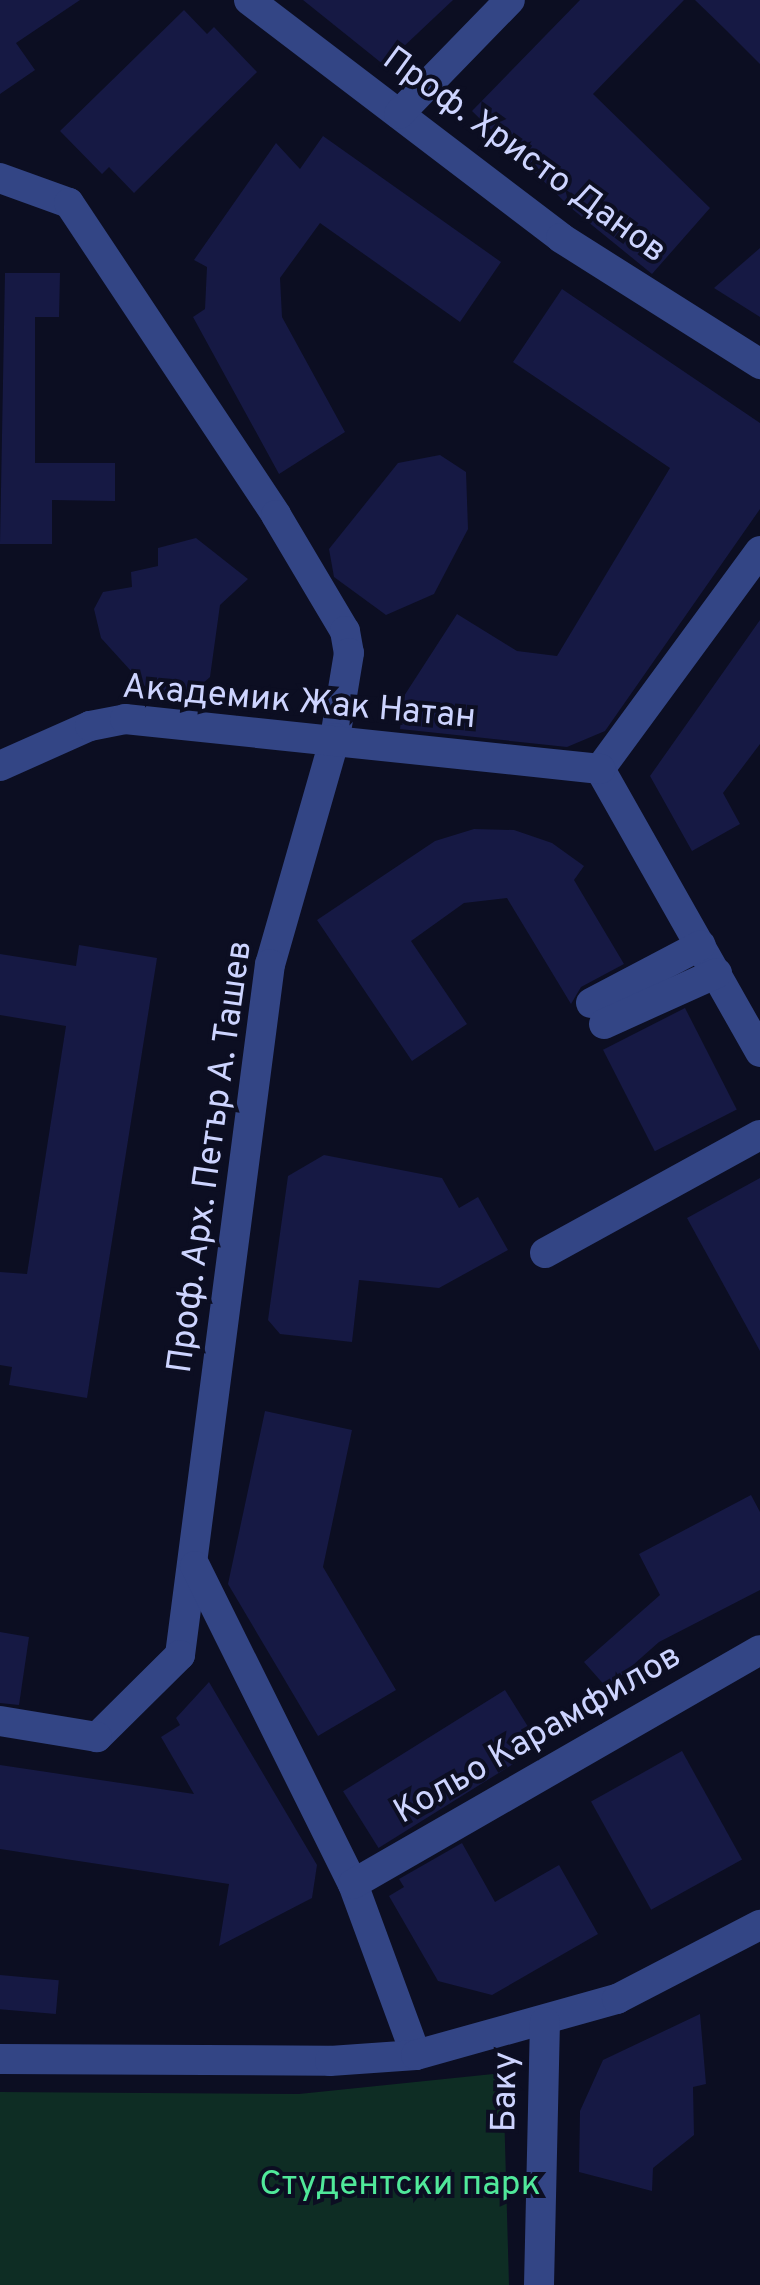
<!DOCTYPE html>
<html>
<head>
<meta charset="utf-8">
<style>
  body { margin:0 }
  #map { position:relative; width:760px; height:2285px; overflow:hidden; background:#0c0e22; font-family:Overpass,sans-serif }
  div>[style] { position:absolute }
  .green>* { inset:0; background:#0e2d24 }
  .building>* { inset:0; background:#161944; transform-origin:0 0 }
  .minor>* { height:30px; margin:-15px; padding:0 15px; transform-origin:15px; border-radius:15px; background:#334585 }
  span { translate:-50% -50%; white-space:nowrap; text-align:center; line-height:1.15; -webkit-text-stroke:8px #0c0e22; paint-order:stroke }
  .street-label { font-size:35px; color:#cdd4ff }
  .park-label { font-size:35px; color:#50e89a }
</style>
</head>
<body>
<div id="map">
  <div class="green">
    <i style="clip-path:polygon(503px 2073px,509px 2285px,0 2285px,0 2092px,299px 2094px)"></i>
  </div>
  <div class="building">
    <i style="clip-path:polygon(0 0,80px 0,16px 43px,35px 70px,0 94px)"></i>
    <i style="clip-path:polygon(303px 0,453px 0,384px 65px)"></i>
    <i style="clip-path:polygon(580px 0,684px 0,593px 94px,710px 208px,652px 274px,571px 208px,472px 111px)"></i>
    <i style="clip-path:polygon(695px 0,760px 0,760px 64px,728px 32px)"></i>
    <i style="clip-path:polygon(184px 10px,207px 34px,214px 27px,257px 72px,134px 193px,109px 167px,102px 174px,60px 131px)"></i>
    <i style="clip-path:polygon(323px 136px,501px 262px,460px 322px,320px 223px,280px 278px,282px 317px,345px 432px,279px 474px,193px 317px,205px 309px,207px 267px,194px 260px,276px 143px,300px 169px)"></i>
    <i style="clip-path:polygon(760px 248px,760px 317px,714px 288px)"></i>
    <i style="clip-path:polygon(5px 273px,60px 273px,59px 317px,35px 317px,35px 463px,115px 463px,115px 501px,52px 500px,52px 544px,0 544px)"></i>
    <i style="clip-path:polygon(562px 289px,760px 423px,760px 509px,605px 731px,567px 747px,400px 729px,404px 696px,457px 614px,517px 651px,557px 656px,670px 468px,513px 362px)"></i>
    <i style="clip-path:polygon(440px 455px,466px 472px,468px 529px,434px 594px,386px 615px,334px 577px,329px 549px,398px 463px)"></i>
    <i style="clip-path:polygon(196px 538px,248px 579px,220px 605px,210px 677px,182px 702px,161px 704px,101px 638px,94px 609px,103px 592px,132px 587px,131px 572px,158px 566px,158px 548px)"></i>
    <i style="clip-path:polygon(760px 620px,760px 744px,723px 793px,740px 824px,692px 851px,650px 776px)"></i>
    <i style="clip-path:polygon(474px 829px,514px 830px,552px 843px,584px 866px,574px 880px,624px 964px,581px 987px,571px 1004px,507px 898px,464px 903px,411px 941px,467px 1024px,412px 1061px,317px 920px,435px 841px)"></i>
    <i style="clip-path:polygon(79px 945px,157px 958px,87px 1398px,9px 1385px,12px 1367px,0 1365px,0 1272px,27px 1274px,66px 1026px,0 1015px,0 954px,76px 966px)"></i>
    <i style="left:685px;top:1008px;width:114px;height:92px;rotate:63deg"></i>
    <i style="clip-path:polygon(324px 1155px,442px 1178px,459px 1208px,478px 1197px,508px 1250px,439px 1288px,359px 1280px,352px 1342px,280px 1334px,268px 1320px,288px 1176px)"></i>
    <i style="clip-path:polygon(760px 1178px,760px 1351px,687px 1218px)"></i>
    <i style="clip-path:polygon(265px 1411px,352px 1430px,323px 1567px,396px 1690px,318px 1736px,228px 1584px)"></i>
    <i style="clip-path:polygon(751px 1495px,760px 1512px,760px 1590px,659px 1642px,607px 1688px,584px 1662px,660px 1595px,639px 1554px)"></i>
    <i style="clip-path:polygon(0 1632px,29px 1637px,19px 1705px,0 1703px)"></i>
    <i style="clip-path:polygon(209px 1682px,317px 1865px,312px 1898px,219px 1946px,229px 1884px,0 1849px,0 1765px,194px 1794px,161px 1737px,180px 1725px,176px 1718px)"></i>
    <i style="left:505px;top:1690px;width:67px;height:191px;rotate:58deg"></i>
    <i style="left:682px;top:1751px;width:124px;height:104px;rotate:61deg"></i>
    <i style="clip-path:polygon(462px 1843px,495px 1902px,559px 1865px,598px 1934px,492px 1995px,438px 1981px,389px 1896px,404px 1887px,399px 1879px)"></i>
    <i style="left:0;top:1975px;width:59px;height:34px;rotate:5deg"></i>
    <i style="clip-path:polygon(700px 2014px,706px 2084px,693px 2087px,694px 2135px,653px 2168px,652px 2191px,579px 2172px,580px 2111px,603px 2060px)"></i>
  </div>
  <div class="minor">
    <i style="left:249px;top:0;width:392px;rotate:37.3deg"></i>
    <i style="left:561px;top:238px;width:236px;rotate:32.3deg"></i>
    <i style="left:399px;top:114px;width:159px;rotate:-45.8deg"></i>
    <i style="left:0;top:178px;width:73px;rotate:19.9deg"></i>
    <i style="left:69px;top:203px;width:374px;rotate:56.4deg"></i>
    <i style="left:276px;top:515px;width:135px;rotate:59.3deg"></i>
    <i style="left:345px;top:631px;width:22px;rotate:80deg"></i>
    <i style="left:349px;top:653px;width:86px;rotate:99.4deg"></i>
    <i style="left:335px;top:738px;width:235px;rotate:106deg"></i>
    <i style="left:270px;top:964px;width:697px;rotate:97.42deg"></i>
    <i style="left:180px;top:1655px;width:117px;rotate:135.3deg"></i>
    <i style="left:97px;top:1737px;width:98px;rotate:-170.6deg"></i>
    <i style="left:760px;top:551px;width:270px;rotate:126.3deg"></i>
    <i style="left:600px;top:769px;width:325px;rotate:60.5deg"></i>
    <i style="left:0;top:766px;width:98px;rotate:-24deg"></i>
    <i style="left:90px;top:726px;width:36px;rotate:-11deg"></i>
    <i style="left:125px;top:719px;width:478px;rotate:6deg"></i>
    <i style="left:591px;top:1003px;width:124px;rotate:-27.8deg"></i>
    <i style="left:604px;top:1024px;width:124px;rotate:-24.3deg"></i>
    <i style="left:545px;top:1253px;width:245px;rotate:-28.8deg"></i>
    <i style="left:195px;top:1566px;width:355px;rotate:63.6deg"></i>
    <i style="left:353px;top:1884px;width:182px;rotate:69.8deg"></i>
    <i style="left:353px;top:1884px;width:469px;rotate:-29.9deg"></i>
    <i style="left:0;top:2059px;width:330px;rotate:0.3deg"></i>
    <i style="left:330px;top:2061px;width:86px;rotate:-4deg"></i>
    <i style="left:416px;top:2055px;width:209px;rotate:-15.6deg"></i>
    <i style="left:617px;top:1999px;width:161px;rotate:-27.4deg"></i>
    <i style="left:539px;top:2285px;width:263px;rotate:-88.7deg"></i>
  </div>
  <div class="street-label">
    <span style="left:524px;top:156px;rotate:36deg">Проф. Христо Данов</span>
    <span style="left:299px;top:703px;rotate:5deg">Академик Жак Натан</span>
    <span style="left:211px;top:1157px;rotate:-82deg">Проф. Арх. Петър А. Ташев</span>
    <span style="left:538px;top:1735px;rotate:-30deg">Кольо Карамфилов</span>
    <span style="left:506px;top:2092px;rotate:-89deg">Баку</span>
  </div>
  <div class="park-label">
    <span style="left:400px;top:2185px">Студентски парк</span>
  </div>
</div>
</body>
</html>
